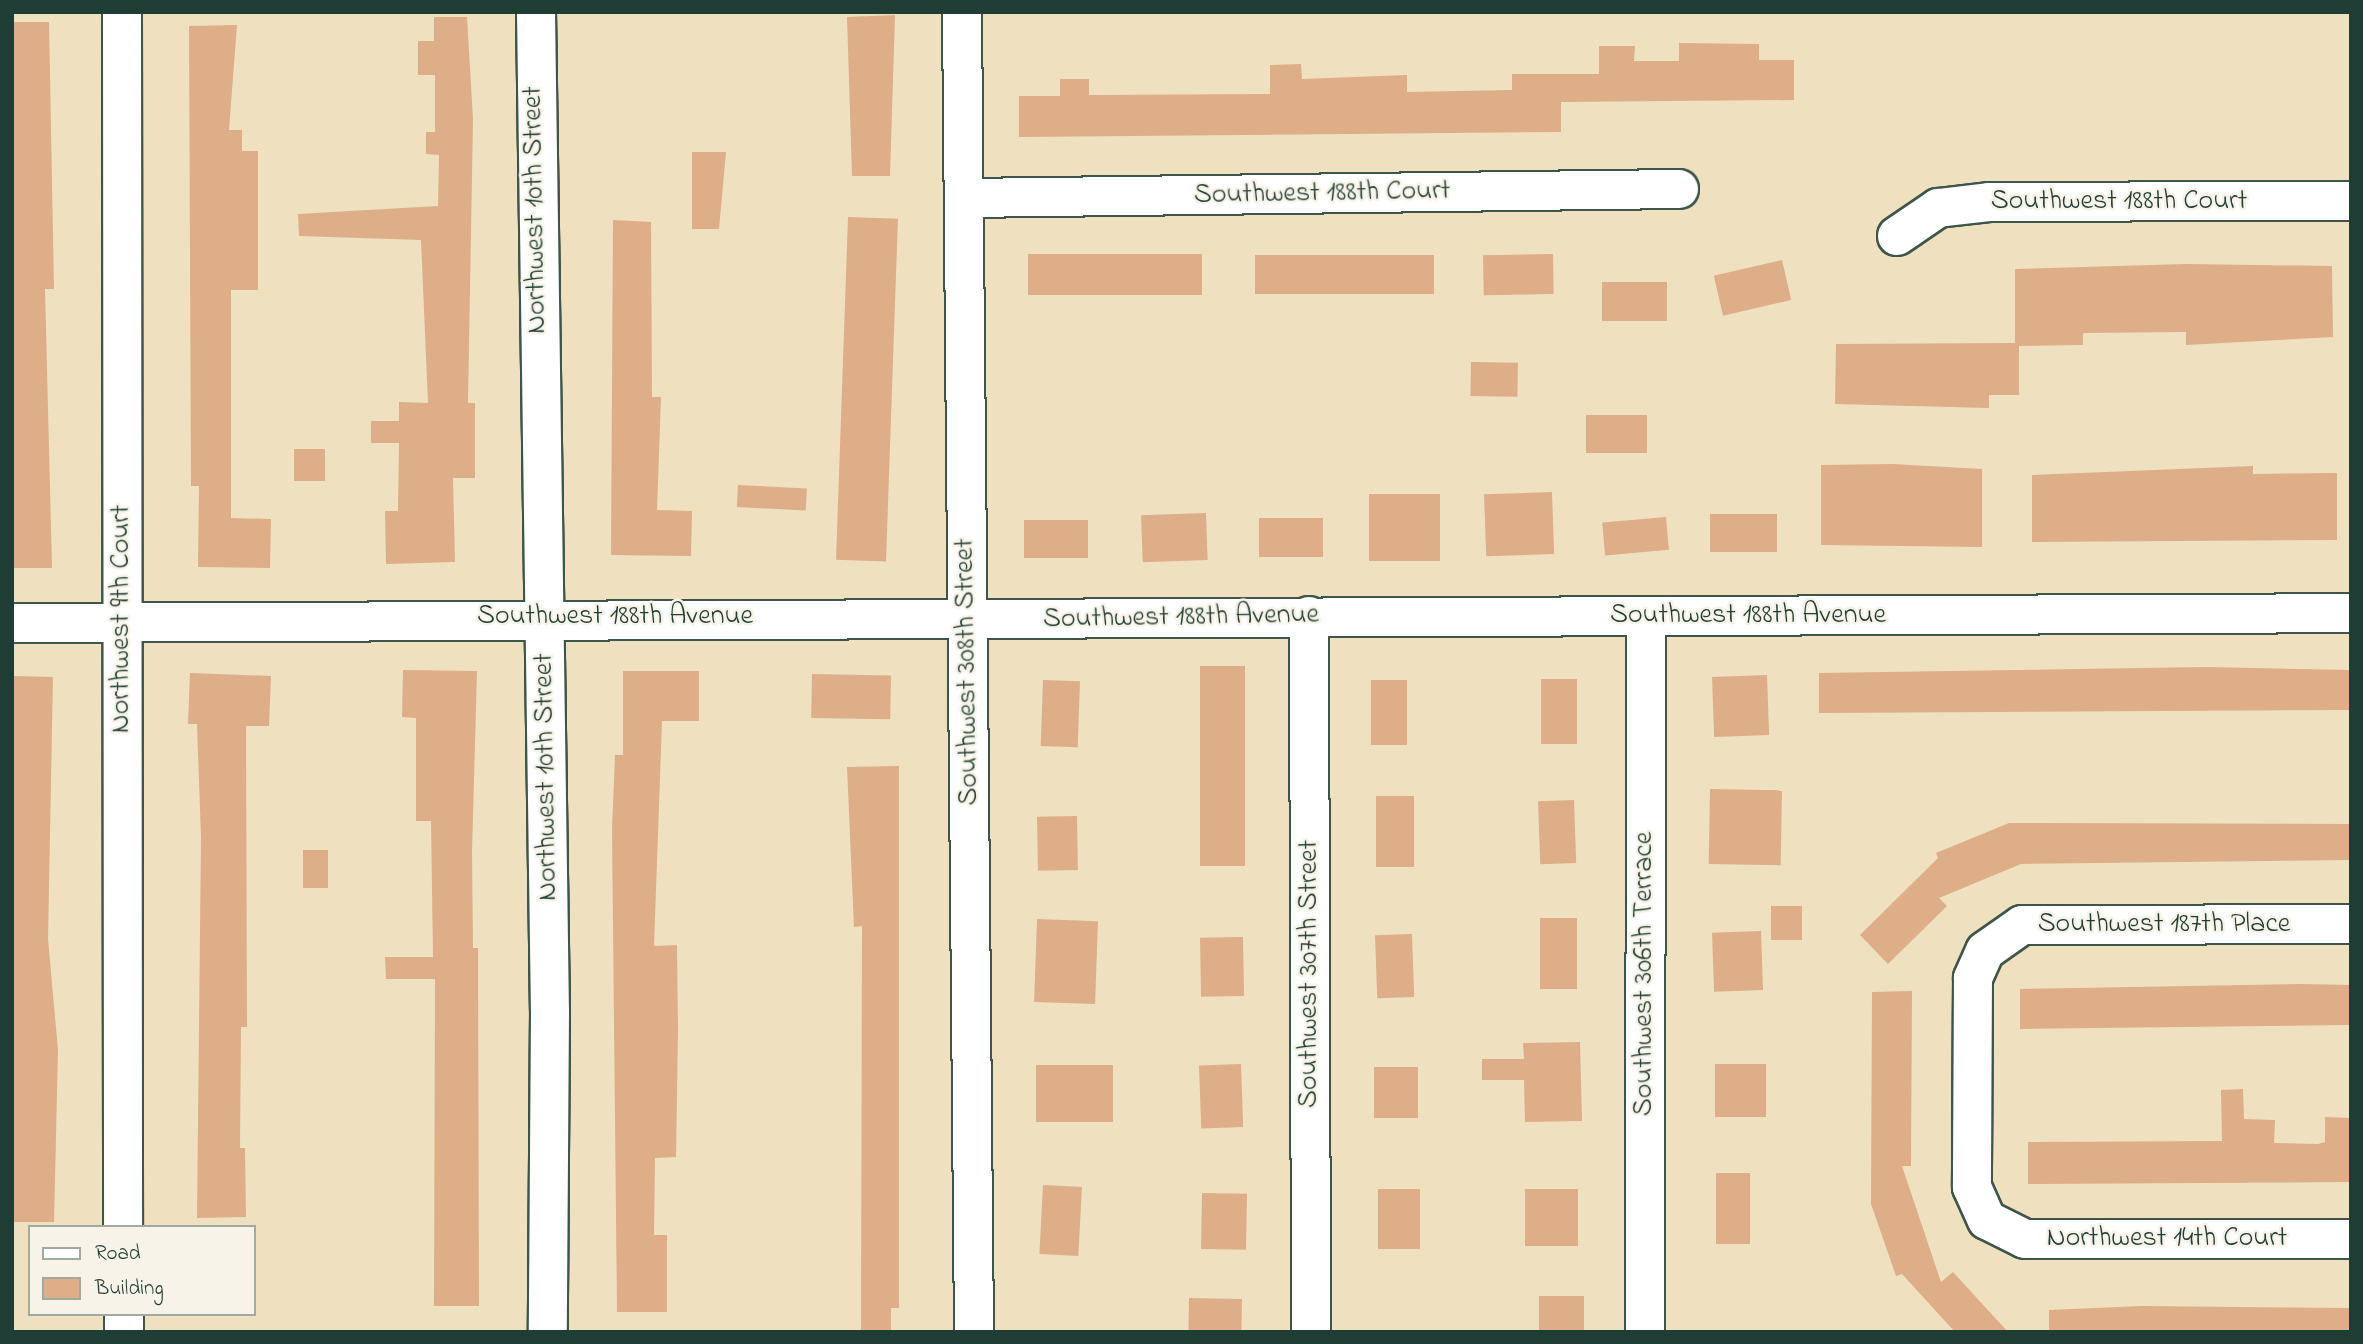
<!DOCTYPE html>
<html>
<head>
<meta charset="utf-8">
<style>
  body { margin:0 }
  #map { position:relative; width:2363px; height:1344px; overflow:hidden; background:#efe0c0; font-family:"Indie Flower",sans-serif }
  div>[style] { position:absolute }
  .building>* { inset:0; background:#ddae87; transform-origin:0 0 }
  .roads { filter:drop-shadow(2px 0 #3e5549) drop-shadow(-2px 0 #3e5549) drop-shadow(0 2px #3e5549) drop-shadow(0 -2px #3e5549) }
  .minor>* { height:38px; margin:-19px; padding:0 19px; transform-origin:19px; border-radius:19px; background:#fff }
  span { translate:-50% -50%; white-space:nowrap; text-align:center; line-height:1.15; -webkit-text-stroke:5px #f7f3e8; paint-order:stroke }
  .street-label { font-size:28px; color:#1f3d34 }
  .frame { position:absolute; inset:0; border:14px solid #1f3d34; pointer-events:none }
  .legend { position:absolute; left:28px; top:1225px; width:228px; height:91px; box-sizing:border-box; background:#f7f3e8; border:2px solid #a1aaa0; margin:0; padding:9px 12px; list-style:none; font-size:21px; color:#1f3d34 }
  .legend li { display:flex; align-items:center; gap:14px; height:35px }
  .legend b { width:35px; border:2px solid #a1aaa0 }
</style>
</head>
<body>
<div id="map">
  <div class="building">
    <i style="clip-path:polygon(895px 15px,890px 176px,852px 176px,847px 17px)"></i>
    <i style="clip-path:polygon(434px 17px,467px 17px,473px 119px,468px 403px,475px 403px,475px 478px,453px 478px,455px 562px,386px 564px,385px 511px,398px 511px,399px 443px,371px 443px,371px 421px,399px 421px,399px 402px,428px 403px,421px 240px,299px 236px,298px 214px,438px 206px,439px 155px,426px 154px,426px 132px,435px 132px,435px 75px,418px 75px,418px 41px,434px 41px)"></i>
    <i style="clip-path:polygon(14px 22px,49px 22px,54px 289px,45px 289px,52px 568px,12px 568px)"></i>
    <i style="clip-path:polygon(237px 25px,229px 130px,242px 130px,242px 151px,258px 151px,258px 290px,231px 290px,231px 518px,271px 519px,270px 568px,198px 567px,199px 486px,191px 486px,189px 26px)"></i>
    <i style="clip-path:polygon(1679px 43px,1759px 44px,1759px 60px,1794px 60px,1794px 100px,1561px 102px,1561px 132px,1019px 137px,1019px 96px,1060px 96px,1060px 79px,1089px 79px,1089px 95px,1270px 94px,1270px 65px,1301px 64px,1302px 79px,1407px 75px,1407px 92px,1512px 90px,1512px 74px,1599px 74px,1599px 46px,1635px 46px,1634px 61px,1679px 61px)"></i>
    <i style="clip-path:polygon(692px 152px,726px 152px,719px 229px,692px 229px)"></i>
    <i style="left:848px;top:217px;width:50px;height:343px;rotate:2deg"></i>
    <i style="clip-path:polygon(613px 220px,651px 222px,652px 397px,661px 397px,657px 510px,692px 511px,691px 556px,611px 555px)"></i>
    <i style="left:1202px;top:254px;width:41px;height:174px;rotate:90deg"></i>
    <i style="left:1553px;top:254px;width:40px;height:70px;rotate:89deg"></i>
    <i style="left:1434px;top:255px;width:39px;height:179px;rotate:90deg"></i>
    <i style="left:1782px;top:260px;width:41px;height:70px;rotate:77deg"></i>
    <i style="clip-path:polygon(2186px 264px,2332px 266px,2333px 337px,2186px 345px,2186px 332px,2083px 333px,2083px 345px,2019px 346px,2019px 395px,1989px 395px,1989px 408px,1835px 404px,1836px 344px,2015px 343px,2015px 269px)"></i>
    <i style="left:1667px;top:282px;width:39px;height:65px;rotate:90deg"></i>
    <i style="left:1471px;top:362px;width:47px;height:34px;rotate:1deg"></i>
    <i style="left:1586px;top:415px;width:61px;height:38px"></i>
    <i style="left:294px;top:449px;width:31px;height:32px"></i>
    <i style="clip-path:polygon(1892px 464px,1982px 469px,1982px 547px,1821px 545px,1821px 465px)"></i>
    <i style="clip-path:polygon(2253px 466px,2253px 474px,2337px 473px,2337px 540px,2032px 542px,2032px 475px)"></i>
    <i style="left:738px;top:485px;width:69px;height:22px;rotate:3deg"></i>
    <i style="left:1552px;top:492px;width:62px;height:68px;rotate:88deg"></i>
    <i style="left:1440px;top:494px;width:67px;height:71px;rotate:90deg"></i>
    <i style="left:1206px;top:513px;width:47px;height:65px;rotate:88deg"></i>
    <i style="left:1777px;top:514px;width:38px;height:67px;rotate:90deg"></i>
    <i style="left:1666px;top:517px;width:33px;height:64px;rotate:85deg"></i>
    <i style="left:1259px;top:518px;width:64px;height:39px"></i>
    <i style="left:1024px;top:520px;width:64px;height:38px"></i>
    <i style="left:1200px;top:666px;width:45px;height:200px"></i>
    <i style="clip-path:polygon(2206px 667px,2351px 670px,2351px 710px,1819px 713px,1819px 673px)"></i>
    <i style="clip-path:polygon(403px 670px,477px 671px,472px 852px,473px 948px,478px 948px,479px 1306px,434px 1306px,435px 979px,386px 979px,385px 957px,433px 957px,431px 821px,416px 821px,416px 718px,402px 717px)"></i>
    <i style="clip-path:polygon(623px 671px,699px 671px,699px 721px,662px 721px,654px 946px,677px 945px,678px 1031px,676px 1157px,655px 1158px,654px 1235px,667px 1235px,667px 1312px,617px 1312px,612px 829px,615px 755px,623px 755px)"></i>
    <i style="clip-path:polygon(190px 673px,271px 676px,269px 726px,246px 726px,247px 1027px,241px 1027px,240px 1148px,245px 1148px,246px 1217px,197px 1218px,201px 837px,197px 724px,188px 724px)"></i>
    <i style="left:812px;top:674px;width:79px;height:44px;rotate:1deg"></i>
    <i style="left:1767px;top:675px;width:60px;height:55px;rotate:88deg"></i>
    <i style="clip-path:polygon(12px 676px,53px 677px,48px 939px,58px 1050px,54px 1222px,12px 1222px)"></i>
    <i style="left:1541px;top:679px;width:36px;height:65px"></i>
    <i style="left:1043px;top:680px;width:37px;height:66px;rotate:2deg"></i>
    <i style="left:1371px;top:680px;width:36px;height:65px"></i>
    <i style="clip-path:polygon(899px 766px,899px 1308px,891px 1308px,891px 1332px,861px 1332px,862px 926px,854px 927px,847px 767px)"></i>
    <i style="left:1710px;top:789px;width:72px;height:75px;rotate:1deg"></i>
    <i style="left:1376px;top:796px;width:38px;height:71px"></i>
    <i style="left:1574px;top:800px;width:63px;height:36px;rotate:88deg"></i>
    <i style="left:1077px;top:816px;width:54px;height:40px;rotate:89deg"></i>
    <i style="clip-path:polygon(2009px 823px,2351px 824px,2351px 860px,2021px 864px,1939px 898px,1947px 906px,1888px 964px,1860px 935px,1938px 858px,1936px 853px)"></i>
    <i style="left:328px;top:850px;width:38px;height:25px;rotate:90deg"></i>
    <i style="left:1771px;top:906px;width:31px;height:34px"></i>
    <i style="left:1540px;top:918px;width:37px;height:71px"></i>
    <i style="left:1037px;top:919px;width:61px;height:83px;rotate:2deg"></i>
    <i style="left:1761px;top:931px;width:59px;height:49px;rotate:88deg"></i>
    <i style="left:1412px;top:934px;width:63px;height:37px;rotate:88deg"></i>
    <i style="left:1243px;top:937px;width:59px;height:43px;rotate:89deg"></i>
    <i style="clip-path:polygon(2301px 984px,2351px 985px,2351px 1025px,2020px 1029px,2020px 989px)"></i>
    <i style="clip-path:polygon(1912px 991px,1911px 1166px,1902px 1166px,1941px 1282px,1953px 1272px,2008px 1332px,1955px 1332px,1902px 1274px,1896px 1276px,1871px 1204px,1872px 992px)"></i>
    <i style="clip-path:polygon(1580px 1042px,1582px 1121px,1525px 1122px,1524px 1080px,1482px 1080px,1482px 1059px,1524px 1059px,1523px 1043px)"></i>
    <i style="left:1241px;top:1064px;width:63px;height:42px;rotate:88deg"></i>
    <i style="left:1715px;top:1064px;width:51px;height:53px"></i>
    <i style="left:1036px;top:1065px;width:77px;height:57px"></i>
    <i style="left:1374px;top:1067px;width:44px;height:51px"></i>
    <i style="clip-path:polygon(2243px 1089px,2244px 1119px,2275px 1120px,2274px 1143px,2318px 1144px,2325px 1142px,2325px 1117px,2351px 1118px,2351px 1182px,2028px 1184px,2028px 1142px,2222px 1141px,2221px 1090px)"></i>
    <i style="left:1716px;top:1173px;width:34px;height:71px"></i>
    <i style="left:1043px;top:1185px;width:39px;height:69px;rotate:3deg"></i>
    <i style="left:1378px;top:1189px;width:42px;height:60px"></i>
    <i style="left:1525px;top:1189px;width:53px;height:57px"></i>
    <i style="left:1202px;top:1193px;width:45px;height:56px;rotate:1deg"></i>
    <i style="left:1539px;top:1296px;width:45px;height:36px"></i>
    <i style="left:1189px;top:1298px;width:53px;height:34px;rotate:1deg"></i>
    <i style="clip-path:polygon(2142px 1306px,2351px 1308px,2351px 1332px,2049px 1332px,2049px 1310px)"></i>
  </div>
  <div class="roads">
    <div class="minor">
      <i style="left:122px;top:12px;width:1215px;rotate:89.95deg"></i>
      <i style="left:536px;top:12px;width:1000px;rotate:89.2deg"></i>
      <i style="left:550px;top:1012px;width:320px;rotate:90.4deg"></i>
      <i style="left:962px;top:12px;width:1320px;rotate:89.48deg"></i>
      <i style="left:964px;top:198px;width:715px;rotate:-0.72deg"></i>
      <i style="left:1897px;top:236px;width:50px;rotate:-34.3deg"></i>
      <i style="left:1938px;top:208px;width:51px;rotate:-6.7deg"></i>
      <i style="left:1989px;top:202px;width:362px;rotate:-0.2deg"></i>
      <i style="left:1309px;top:616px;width:716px;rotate:89.84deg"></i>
      <i style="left:12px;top:623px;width:2339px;rotate:-0.24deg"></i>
      <i style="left:2351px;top:924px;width:329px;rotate:179.8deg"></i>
      <i style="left:2022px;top:925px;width:45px;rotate:144.9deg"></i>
      <i style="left:1985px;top:951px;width:30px;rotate:114deg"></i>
      <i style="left:1973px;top:978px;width:209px;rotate:90.3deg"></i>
      <i style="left:1972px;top:1187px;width:36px;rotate:66deg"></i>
      <i style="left:1987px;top:1220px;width:42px;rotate:26.6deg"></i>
      <i style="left:2025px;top:1239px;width:326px"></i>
      <i style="left:124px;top:1314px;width:18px;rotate:90deg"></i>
      <i style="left:1645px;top:1332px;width:716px;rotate:-89.92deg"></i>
    </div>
  </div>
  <div class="street-label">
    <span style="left:1322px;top:194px;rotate:-1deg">Southwest 188th Court</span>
    <span style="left:2119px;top:202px">Southwest 188th Court</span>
    <span style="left:536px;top:210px;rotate:-91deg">Northwest 10th Street</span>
    <span style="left:1748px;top:616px">Southwest 188th Avenue</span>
    <span style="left:615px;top:617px">Southwest 188th Avenue</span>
    <span style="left:1181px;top:618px;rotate:-1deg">Southwest 188th Avenue</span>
    <span style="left:122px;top:619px;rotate:-90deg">Northwest 9th Court</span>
    <span style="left:968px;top:672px;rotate:-91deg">Southwest 308th Street</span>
    <span style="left:547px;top:777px;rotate:-91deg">Northwest 10th Street</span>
    <span style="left:2164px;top:925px">Southwest 187th Place</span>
    <span style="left:1310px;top:974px;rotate:-90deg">Southwest 307th Street</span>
    <span style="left:1645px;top:974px;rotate:-90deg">Southwest 306th Terrace</span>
    <span style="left:2167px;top:1239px">Northwest 14th Court</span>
  </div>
  <div class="frame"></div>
  <ul class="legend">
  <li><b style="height:9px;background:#fff"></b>Road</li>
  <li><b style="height:19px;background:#ddae87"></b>Building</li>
  </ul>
</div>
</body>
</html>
